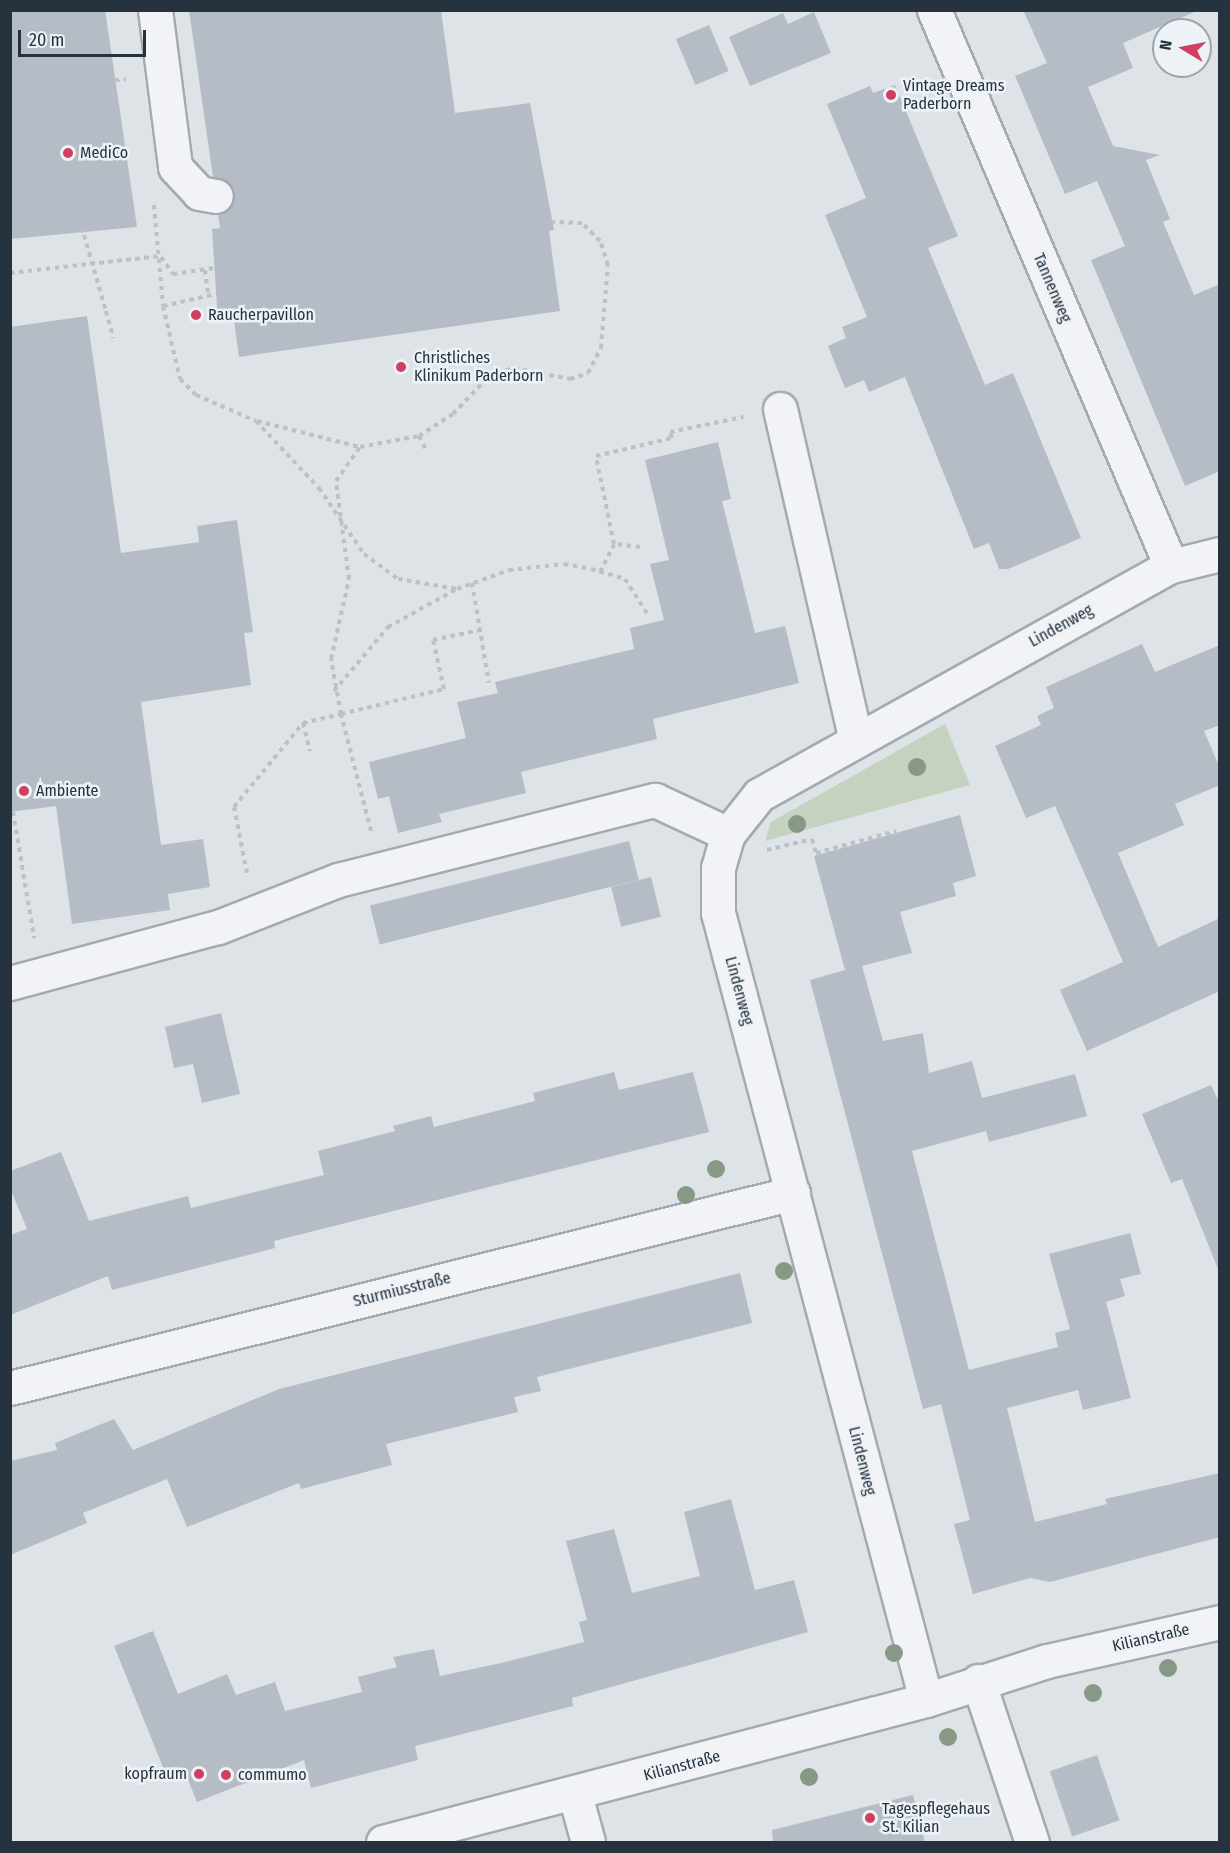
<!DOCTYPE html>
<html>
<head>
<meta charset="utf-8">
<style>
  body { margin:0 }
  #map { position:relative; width:1230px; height:1853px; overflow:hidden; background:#dee3e8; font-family:"Fira Sans Condensed",sans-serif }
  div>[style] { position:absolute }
  .green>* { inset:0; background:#c5d2bf }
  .building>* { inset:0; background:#b5bcc5; transform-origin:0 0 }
  .path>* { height:4px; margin-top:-2px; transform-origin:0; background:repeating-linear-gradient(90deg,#bcc1c6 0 4.5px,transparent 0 9px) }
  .roads { filter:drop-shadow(2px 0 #a3aab2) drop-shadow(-2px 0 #a3aab2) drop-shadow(0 2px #a3aab2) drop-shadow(0 -2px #a3aab2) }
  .minor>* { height:33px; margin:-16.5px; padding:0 16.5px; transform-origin:16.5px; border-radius:16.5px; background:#f1f3f6 }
  .path-bridge>* { height:4px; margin-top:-2px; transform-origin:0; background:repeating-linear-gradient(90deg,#bcc1c6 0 4.5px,transparent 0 9px) }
  .trees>* { width:18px; height:18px; margin:-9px; border-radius:50%; background:#879885 }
  .dots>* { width:16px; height:16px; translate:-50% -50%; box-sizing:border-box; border:3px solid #edf2f6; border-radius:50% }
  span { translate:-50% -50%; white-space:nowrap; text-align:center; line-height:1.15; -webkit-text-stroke:5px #edf2f6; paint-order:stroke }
  .poi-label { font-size:16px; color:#27323f }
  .left { translate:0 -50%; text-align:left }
  .right { translate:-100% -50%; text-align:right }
  .street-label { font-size:16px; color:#27323f }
  .frame { position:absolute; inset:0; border:12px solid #27323f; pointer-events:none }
  .north { position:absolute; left:1152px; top:18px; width:60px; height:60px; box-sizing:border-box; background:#edf2f6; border:2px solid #9ea5ad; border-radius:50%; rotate:280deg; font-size:16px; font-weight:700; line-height:24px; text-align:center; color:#27323f }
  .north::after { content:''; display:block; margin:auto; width:21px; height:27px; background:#d23e62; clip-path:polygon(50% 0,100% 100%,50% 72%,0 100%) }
  .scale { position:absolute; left:18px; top:30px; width:128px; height:27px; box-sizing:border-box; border:3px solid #27323f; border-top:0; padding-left:8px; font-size:18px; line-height:21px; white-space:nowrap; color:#27323f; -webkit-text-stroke:4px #edf2f6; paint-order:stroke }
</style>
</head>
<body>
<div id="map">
  <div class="green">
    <i style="clip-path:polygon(945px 724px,970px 785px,765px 841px,771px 822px)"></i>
  </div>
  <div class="building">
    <i style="clip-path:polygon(10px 10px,105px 10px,137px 227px,10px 239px)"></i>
    <i style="clip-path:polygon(189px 10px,441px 10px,455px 113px,530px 103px,554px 230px,549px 231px,560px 311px,239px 357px,234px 320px,218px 322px,212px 229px,220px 228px,218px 214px,231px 208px,234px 190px,213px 177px)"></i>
    <i style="clip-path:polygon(1023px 10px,1199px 10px,1123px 43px,1133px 68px,1088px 87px,1113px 146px,1160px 155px,1146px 160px,1170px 219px,1163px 222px,1194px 295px,1220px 284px,1220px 471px,1185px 486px,1091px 260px,1125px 246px,1097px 181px,1065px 194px,1015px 76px,1047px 63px)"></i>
    <i style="clip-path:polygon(814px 12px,831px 53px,750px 86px,729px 37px,783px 13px,788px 24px)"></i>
    <i style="left:709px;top:25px;width:50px;height:36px;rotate:67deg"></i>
    <i style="clip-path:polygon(895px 85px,958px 236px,928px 248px,985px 385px,1013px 373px,1081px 538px,1008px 569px,999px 569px,989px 543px,974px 549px,905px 377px,869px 392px,864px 380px,845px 388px,828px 346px,846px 338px,842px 327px,867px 317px,825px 215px,866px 198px,827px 104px,870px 86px,873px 93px)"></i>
    <i style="clip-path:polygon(87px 316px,121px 553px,199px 542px,197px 526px,237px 520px,253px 632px,244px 633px,251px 685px,141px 702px,161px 845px,203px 839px,210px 887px,168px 894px,170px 910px,72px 924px,56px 806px,10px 812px,10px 327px)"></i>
    <i style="clip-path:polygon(718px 442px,731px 499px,722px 501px,755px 633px,785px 626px,799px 683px,653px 719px,657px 739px,521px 772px,526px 793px,439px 814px,442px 822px,398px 833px,389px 796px,378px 799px,369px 762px,466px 738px,457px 702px,498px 693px,495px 682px,634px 649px,630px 628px,664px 620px,650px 564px,669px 560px,645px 460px)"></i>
    <i style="clip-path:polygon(1142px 644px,1155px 672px,1220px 645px,1220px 725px,1204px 731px,1220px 768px,1220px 785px,1175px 804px,1184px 825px,1118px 853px,1158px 947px,1220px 918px,1220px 991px,1087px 1051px,1060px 990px,1123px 962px,1055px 806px,1026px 818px,995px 746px,1041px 725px,1037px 716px,1054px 708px,1046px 687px)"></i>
    <i style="clip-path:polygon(960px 815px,976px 876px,953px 883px,956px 896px,900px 912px,912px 953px,862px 966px,883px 1041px,923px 1033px,929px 1073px,972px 1061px,982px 1098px,1075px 1074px,1087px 1116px,989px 1142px,986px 1131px,912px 1151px,969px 1370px,1058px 1347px,1055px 1333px,1070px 1329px,1049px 1254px,1130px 1233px,1141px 1274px,1120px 1279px,1125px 1296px,1106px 1302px,1131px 1398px,1083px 1410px,1078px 1390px,1007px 1408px,1035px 1522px,1107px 1504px,1105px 1499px,1220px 1473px,1220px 1537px,1050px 1582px,1030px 1578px,973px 1594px,954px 1524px,970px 1520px,941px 1404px,923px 1409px,810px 980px,845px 970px,814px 856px)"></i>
    <i style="left:629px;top:841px;width:40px;height:267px;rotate:76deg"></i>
    <i style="left:651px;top:877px;width:41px;height:41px;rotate:76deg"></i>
    <i style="clip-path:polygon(221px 1013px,240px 1094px,202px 1103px,193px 1064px,174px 1068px,165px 1027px)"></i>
    <i style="clip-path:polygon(614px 1072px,619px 1090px,693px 1072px,709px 1132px,274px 1241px,275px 1248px,112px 1290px,108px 1276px,10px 1315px,10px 1235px,27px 1229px,10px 1188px,10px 1171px,61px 1152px,89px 1221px,188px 1196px,191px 1208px,324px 1175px,318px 1151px,395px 1131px,393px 1126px,431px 1116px,434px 1127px,535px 1101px,533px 1093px)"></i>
    <i style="clip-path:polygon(1211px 1085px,1220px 1104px,1218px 1269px,1182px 1179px,1171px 1183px,1142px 1114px)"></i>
    <i style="clip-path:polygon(740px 1273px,752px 1323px,537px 1377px,541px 1391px,514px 1397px,518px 1412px,386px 1444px,392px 1465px,301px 1489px,299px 1483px,187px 1527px,167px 1479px,83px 1513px,87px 1523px,10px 1555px,10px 1461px,57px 1450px,55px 1443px,114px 1419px,133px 1450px,279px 1389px)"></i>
    <i style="clip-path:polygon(731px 1499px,755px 1590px,794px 1580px,808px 1632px,572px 1698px,573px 1706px,415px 1746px,418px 1760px,311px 1788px,304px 1760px,197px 1802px,184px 1770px,167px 1777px,114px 1646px,153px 1631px,178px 1694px,227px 1674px,236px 1695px,275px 1682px,285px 1711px,362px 1692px,358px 1677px,397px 1667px,393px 1657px,434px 1649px,440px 1676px,501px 1663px,584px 1642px,579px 1622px,587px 1620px,566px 1541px,614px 1529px,632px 1593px,700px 1576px,684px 1512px)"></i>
    <i style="left:1097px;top:1755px;width:69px;height:50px;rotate:71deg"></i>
    <i style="clip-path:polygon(913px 1795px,925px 1842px,773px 1842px,772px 1830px)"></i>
  </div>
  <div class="path">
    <i style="left:115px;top:80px;width:11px;rotate:-5deg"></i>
    <i style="left:154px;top:205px;width:101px;rotate:84.9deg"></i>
    <i style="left:163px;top:306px;width:75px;rotate:76.9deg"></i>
    <i style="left:180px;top:379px;width:23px;rotate:45deg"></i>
    <i style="left:196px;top:395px;width:65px;rotate:23.4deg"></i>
    <i style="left:256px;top:421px;width:92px;rotate:46.8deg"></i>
    <i style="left:319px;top:488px;width:80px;rotate:55.7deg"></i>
    <i style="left:364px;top:554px;width:42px;rotate:36.3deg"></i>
    <i style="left:398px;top:579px;width:60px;rotate:9.6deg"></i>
    <i style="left:457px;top:589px;width:55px;rotate:-20.1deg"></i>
    <i style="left:509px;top:570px;width:55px;rotate:-6.2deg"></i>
    <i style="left:564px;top:564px;width:27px;rotate:10deg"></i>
    <i style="left:591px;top:569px;width:35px;rotate:16deg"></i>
    <i style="left:625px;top:579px;width:43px;rotate:57.4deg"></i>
    <i style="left:82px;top:228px;width:7px;rotate:74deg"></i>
    <i style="left:161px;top:257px;width:21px;rotate:55deg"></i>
    <i style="left:173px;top:274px;width:42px;rotate:-8.1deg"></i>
    <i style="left:205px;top:270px;width:26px;rotate:83deg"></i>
    <i style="left:10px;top:273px;width:151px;rotate:-6.5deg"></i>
    <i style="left:163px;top:306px;width:54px;rotate:-12.8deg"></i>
    <i style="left:106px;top:311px;width:28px;rotate:75deg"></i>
    <i style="left:257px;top:421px;width:106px;rotate:14.2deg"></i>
    <i style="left:360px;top:447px;width:60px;rotate:-10.6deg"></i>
    <i style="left:419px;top:436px;width:40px;rotate:-32.9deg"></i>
    <i style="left:453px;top:414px;width:52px;rotate:-46.5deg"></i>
    <i style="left:489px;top:376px;width:26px;rotate:-18deg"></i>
    <i style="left:514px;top:368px;width:57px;rotate:11.1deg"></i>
    <i style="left:570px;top:379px;width:19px;rotate:-18deg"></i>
    <i style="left:588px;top:373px;width:28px;rotate:-63deg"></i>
    <i style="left:601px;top:348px;width:83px;rotate:-85.2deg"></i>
    <i style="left:608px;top:265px;width:25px;rotate:-108deg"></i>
    <i style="left:600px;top:241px;width:25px;rotate:-135deg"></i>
    <i style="left:582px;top:223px;width:30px;rotate:-178deg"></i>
    <i style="left:419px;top:436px;width:16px;rotate:63deg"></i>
    <i style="left:640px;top:547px;width:26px;rotate:-173deg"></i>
    <i style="left:614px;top:544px;width:90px;rotate:-101.6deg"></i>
    <i style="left:596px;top:456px;width:78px;rotate:-13.3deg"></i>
    <i style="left:672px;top:438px;width:6px;rotate:-108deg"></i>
    <i style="left:670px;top:432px;width:75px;rotate:-11.6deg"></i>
    <i style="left:600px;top:572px;width:31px;rotate:-63deg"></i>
    <i style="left:472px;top:583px;width:101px;rotate:80.4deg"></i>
    <i style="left:334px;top:691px;width:84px;rotate:-49.8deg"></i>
    <i style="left:388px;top:627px;width:77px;rotate:-28.9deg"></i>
    <i style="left:303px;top:723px;width:29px;rotate:76deg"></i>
    <i style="left:13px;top:812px;width:128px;rotate:80.5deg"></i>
    <i style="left:371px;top:831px;width:121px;rotate:-104.4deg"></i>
    <i style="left:341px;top:714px;width:106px;rotate:-13.6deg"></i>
    <i style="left:444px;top:689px;width:50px;rotate:-102.7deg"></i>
    <i style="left:433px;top:640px;width:48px;rotate:-12deg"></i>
    <i style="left:767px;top:850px;width:46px;rotate:-13.7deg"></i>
    <i style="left:812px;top:839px;width:15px;rotate:74deg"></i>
    <i style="left:816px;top:853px;width:83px;rotate:-15.4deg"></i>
    <i style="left:247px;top:873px;width:67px;rotate:-101.1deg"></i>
    <i style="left:234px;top:807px;width:109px;rotate:-50.6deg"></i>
    <i style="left:303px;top:723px;width:39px;rotate:-13deg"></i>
    <i style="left:341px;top:714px;width:56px;rotate:-100.3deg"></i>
    <i style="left:331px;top:659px;width:82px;rotate:-77.3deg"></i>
    <i style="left:349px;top:579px;width:99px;rotate:-97.6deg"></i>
    <i style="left:336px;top:481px;width:42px;rotate:-54.8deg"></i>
  </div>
  <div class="roads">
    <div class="minor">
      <i style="left:155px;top:10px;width:158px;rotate:82.7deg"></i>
      <i style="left:175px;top:167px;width:35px;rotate:47deg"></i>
      <i style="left:199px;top:193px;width:17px;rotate:10deg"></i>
      <i style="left:934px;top:10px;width:604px;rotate:66.91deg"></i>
      <i style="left:780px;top:409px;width:340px;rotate:77.1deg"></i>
      <i style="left:10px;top:983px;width:215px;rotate:-15.1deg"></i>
      <i style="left:218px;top:927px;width:129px;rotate:-21.4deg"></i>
      <i style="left:338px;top:880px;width:327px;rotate:-14.2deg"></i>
      <i style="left:655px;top:800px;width:81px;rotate:25deg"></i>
      <i style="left:10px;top:1388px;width:807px;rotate:-13.98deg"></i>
      <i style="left:978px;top:1681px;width:170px;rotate:71.5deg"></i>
      <i style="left:926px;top:1700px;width:814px;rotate:-104.8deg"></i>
      <i style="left:718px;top:913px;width:45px;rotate:-90deg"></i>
      <i style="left:718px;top:868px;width:35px;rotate:-74deg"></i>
      <i style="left:728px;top:834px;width:50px;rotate:-51.5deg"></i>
      <i style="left:759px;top:795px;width:471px;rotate:-29.1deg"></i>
      <i style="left:1171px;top:566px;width:50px;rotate:-13.8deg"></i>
      <i style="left:575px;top:1795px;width:49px;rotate:74.5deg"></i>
      <i style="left:383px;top:1842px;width:561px;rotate:-14.66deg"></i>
      <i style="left:926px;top:1700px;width:127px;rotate:-17.9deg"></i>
      <i style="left:1047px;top:1661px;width:177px;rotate:-12.7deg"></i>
    </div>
  </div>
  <div class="path-bridge">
    <i style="left:84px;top:235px;width:79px;rotate:73.9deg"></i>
  </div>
  <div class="trees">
    <i style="left:917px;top:767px"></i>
    <i style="left:797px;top:824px"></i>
    <i style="left:716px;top:1169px"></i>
    <i style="left:686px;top:1195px"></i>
    <i style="left:784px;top:1271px"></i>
    <i style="left:894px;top:1653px"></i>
    <i style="left:1168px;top:1668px"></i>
    <i style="left:1093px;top:1693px"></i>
    <i style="left:948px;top:1737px"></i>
    <i style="left:809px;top:1777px"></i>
  </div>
  <div class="dots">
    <i style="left:891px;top:95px;background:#d23e62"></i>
    <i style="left:68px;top:153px;background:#d23e62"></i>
    <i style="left:196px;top:315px;background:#d23e62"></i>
    <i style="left:401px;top:367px;background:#d23e62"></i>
    <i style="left:24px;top:791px;background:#d23e62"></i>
    <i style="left:199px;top:1774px;background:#d23e62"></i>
    <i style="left:226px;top:1775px;background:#d23e62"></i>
    <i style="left:870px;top:1818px;background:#d23e62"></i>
  </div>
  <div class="poi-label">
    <span class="left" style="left:903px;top:95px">Vintage Dreams<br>Paderborn</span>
    <span class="left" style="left:80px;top:153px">MediCo</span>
    <span class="left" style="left:208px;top:315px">Raucherpavillon</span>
    <span class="left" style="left:414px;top:367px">Christliches<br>Klinikum Paderborn</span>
    <span class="left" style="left:36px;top:791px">Ambiente</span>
    <span class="right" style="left:187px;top:1774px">kopfraum</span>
    <span class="left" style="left:238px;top:1775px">commumo</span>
    <span class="left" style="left:882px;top:1818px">Tagespflegehaus<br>St. Kilian</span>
  </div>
  <div class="street-label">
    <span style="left:1052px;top:288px;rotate:67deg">Tannenweg</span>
    <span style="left:1061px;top:626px;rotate:-29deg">Lindenweg</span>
    <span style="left:739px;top:991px;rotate:75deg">Lindenweg</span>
    <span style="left:402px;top:1290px;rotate:-14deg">Sturmiusstraße</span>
    <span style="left:862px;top:1461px;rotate:76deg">Lindenweg</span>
    <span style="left:1151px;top:1638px;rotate:-13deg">Kilianstraße</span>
    <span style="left:682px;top:1766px;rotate:-15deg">Kilianstraße</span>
  </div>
  <div class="frame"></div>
  <div class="north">N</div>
  <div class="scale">20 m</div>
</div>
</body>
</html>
